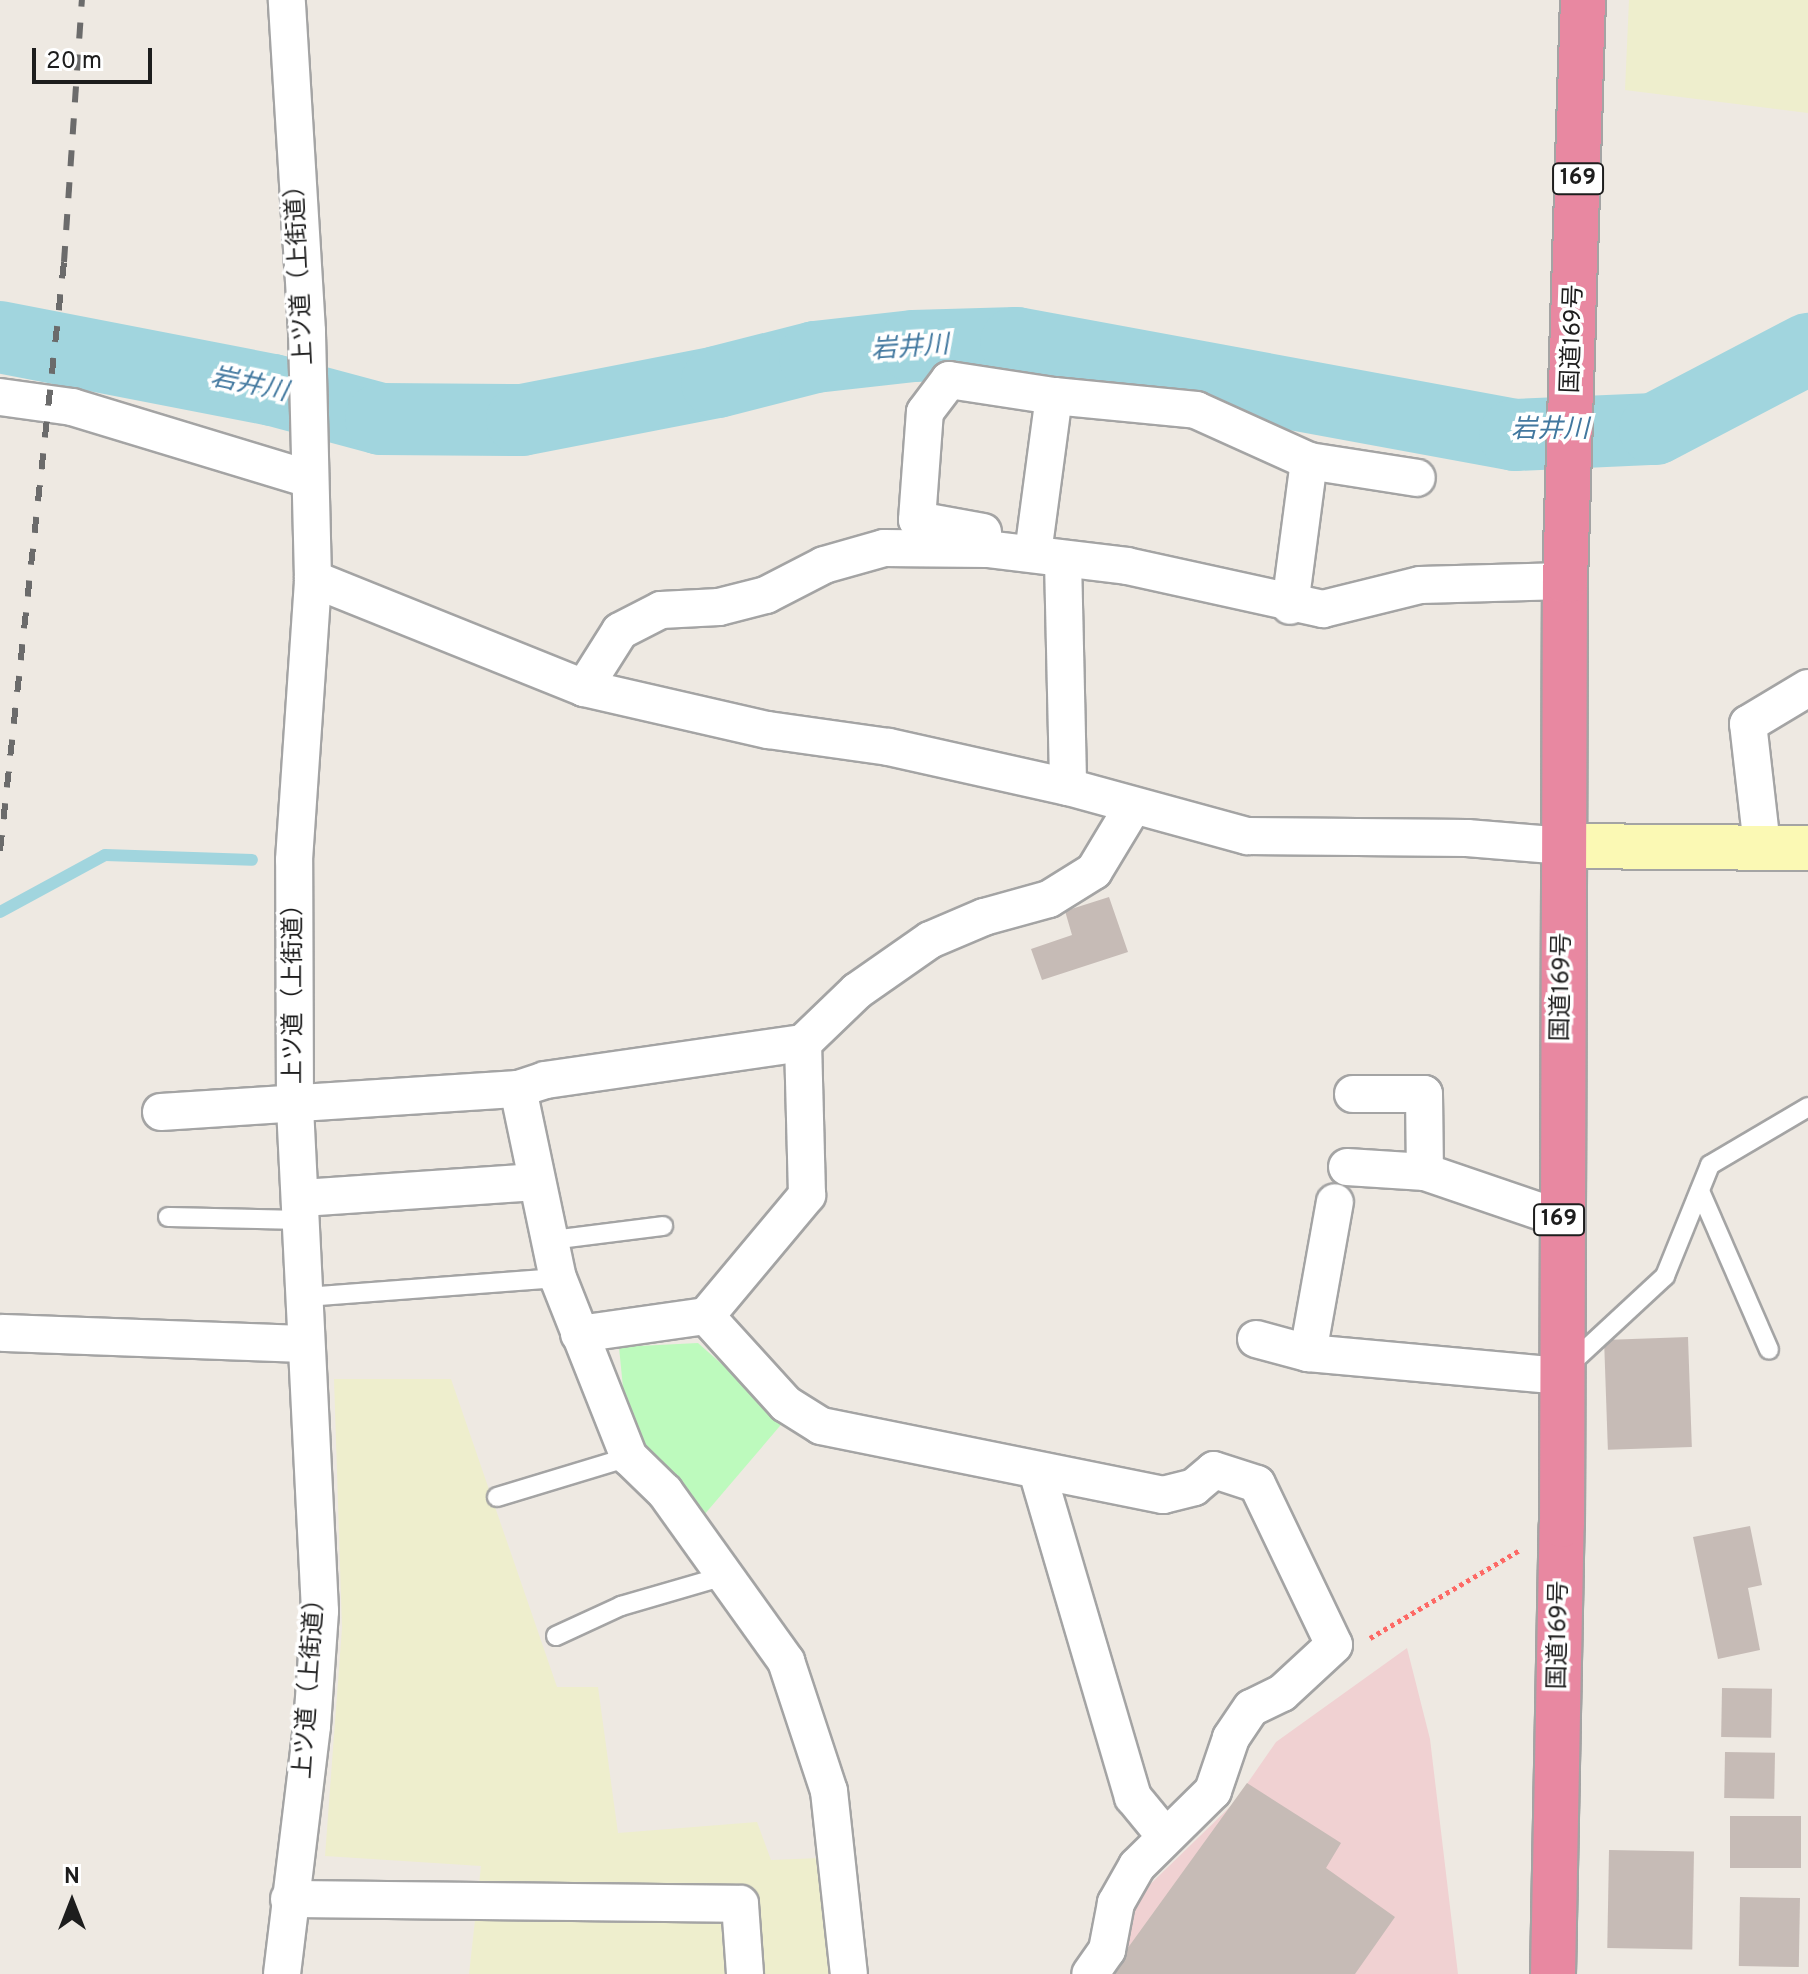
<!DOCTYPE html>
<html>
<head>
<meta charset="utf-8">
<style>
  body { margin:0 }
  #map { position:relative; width:1808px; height:1974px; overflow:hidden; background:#eee9e2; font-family:Overpass,"Noto Sans JP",sans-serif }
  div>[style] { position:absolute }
  .commercial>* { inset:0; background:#f0d1d2 }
  .farmland>* { inset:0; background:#eeeecd }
  .park>* { inset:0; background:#bdfabd }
  .stream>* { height:12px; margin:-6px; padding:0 6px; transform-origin:6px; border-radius:6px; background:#a1d5de }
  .river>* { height:72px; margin:-36px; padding:0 36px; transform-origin:36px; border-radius:36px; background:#a1d5de }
  .building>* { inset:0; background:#c6bbb6; transform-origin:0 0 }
  .path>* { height:5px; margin-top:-2.5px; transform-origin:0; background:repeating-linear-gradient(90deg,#fd6965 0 4px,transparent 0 8px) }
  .roads { filter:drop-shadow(2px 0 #a4a4a4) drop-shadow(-2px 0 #a4a4a4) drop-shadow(0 2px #a4a4a4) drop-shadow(0 -2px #a4a4a4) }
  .lane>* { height:18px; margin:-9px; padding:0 9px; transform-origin:9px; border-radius:9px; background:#fff }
  .street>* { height:36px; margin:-18px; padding:0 18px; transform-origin:18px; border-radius:18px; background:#fff }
  .secondary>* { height:44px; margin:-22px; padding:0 22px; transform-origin:22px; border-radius:22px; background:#fbf9b4 }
  .highway>* { height:44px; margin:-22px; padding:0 22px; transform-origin:22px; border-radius:22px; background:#e888a1 }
  .rail>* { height:6px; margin-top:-3px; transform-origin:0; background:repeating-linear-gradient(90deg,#6b6b6b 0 16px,transparent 0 32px) }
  span { translate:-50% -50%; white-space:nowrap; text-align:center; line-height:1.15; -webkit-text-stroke:7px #fff; paint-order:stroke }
  .shield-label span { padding:2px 6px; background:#fff; border:2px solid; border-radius:6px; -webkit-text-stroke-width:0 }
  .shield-label { font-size:22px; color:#1d1d1d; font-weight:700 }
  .street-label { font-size:24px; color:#1d1d1d }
  .water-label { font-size:26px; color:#42789f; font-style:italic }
  .north { position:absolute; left:32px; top:1862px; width:80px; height:80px; -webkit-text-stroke:6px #fff; paint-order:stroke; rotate:0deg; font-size:22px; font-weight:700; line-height:32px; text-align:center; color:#1d1d1d }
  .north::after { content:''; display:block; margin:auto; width:28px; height:36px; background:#1d1d1d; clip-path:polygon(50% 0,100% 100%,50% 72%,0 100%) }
  .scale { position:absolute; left:32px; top:48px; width:120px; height:36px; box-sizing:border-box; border:4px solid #1d1d1d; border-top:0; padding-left:10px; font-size:24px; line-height:28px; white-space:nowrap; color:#1d1d1d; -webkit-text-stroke:6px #fff; paint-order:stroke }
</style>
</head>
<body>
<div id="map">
  <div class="commercial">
    <i style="clip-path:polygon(1407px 1648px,1430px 1739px,1458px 1974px,1110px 1974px,1135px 1899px,1233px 1804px,1276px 1742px)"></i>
  </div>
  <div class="farmland">
    <i style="clip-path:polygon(1629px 0,1808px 0,1808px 113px,1625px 90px)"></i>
    <i style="clip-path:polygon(334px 1379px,451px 1379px,557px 1687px,598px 1687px,618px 1833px,757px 1822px,771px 1860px,820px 1858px,833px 1974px,469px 1974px,481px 1866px,325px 1856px,342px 1628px)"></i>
  </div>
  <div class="park">
    <i style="clip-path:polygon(698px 1343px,785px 1420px,704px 1515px,627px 1428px,619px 1347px)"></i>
  </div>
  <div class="stream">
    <i style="left:0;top:912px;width:119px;rotate:-28.5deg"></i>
    <i style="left:105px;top:855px;width:147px;rotate:1.9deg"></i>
  </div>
  <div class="river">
    <i style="left:0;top:337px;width:278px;rotate:11deg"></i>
    <i style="left:273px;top:390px;width:112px;rotate:15deg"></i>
    <i style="left:381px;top:419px;width:141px;rotate:0.4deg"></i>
    <i style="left:522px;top:420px;width:199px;rotate:-11deg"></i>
    <i style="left:717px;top:382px;width:101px;rotate:-14.3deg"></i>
    <i style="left:815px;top:357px;width:99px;rotate:-6.4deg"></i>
    <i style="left:913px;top:346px;width:103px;rotate:-1.7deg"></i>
    <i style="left:1016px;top:343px;width:507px;rotate:10.45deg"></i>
    <i style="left:1515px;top:435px;width:140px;rotate:-2.5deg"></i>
    <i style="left:1655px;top:429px;width:173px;rotate:-27.6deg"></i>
  </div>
  <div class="building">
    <i style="clip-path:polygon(1109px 897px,1128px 952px,1042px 980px,1031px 949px,1072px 935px,1065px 911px)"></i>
    <i style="left:1688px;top:1337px;width:110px;height:84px;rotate:88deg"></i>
    <i style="clip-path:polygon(1750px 1526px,1762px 1585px,1748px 1588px,1760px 1650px,1718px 1659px,1693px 1537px)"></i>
    <i style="left:1722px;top:1688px;width:50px;height:49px;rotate:1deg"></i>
    <i style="left:1725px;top:1752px;width:50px;height:46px;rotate:1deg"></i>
    <i style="clip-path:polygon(1247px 1783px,1341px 1843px,1326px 1868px,1395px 1917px,1355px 1974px,1109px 1974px)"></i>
    <i style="left:1730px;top:1816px;width:71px;height:52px"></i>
    <i style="left:1609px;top:1850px;width:85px;height:98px;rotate:1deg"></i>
    <i style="left:1740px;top:1897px;width:60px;height:69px;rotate:1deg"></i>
  </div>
  <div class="path">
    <i style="left:1370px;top:1638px;width:174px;rotate:-30.4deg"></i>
  </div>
  <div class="roads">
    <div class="lane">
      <i style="left:1700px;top:1191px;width:173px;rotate:66.5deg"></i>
      <i style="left:168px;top:1217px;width:135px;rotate:1.3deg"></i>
      <i style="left:552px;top:1240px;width:112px;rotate:-7.2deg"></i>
      <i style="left:305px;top:1297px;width:254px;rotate:-4.3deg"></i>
      <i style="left:1569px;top:1365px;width:131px;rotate:-42.8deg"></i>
      <i style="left:1665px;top:1276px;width:120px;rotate:-67.9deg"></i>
      <i style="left:1710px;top:1165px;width:114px;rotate:-30.6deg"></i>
      <i style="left:497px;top:1497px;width:138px;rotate:-16.9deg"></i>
      <i style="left:556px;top:1636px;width:72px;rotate:-24.8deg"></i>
      <i style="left:621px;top:1606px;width:107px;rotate:-16.2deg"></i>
    </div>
    <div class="street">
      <i style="left:1054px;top:396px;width:143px;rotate:5.6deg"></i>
      <i style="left:1196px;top:410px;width:124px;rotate:24.3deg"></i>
      <i style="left:1309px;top:461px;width:146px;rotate:97.5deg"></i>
      <i style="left:0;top:397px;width:73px;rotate:7.9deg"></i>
      <i style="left:72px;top:407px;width:248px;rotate:16.9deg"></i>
      <i style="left:1309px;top:461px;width:109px;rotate:8.9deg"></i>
      <i style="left:983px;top:532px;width:67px;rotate:-169.7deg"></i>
      <i style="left:917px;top:520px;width:108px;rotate:-85.8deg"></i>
      <i style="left:925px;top:412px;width:40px;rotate:-53deg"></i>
      <i style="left:949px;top:380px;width:106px;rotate:8.7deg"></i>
      <i style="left:1054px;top:396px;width:159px;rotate:97.6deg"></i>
      <i style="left:1063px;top:560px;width:227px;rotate:88.7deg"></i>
      <i style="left:313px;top:579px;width:292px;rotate:21.9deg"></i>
      <i style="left:584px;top:688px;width:189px;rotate:12.9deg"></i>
      <i style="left:768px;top:730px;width:122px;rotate:8deg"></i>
      <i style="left:889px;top:747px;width:183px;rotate:12.6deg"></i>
      <i style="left:1068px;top:787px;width:186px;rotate:15.3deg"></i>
      <i style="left:1247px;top:836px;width:220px;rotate:0.5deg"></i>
      <i style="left:1467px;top:838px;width:98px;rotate:4.7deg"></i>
      <i style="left:584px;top:688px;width:67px;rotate:-57.7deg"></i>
      <i style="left:620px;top:631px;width:46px;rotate:-27.1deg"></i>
      <i style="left:661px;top:610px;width:58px;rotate:-3deg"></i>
      <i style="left:719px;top:607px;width:49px;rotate:-14.3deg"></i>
      <i style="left:766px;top:595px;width:65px;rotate:-27.3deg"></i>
      <i style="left:824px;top:565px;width:62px;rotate:-15.8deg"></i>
      <i style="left:884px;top:548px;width:103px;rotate:0.6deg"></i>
      <i style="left:987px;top:549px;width:141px;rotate:6.9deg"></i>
      <i style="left:1127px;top:566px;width:201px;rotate:12.4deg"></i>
      <i style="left:1323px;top:609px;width:100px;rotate:-13.9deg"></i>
      <i style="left:1420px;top:585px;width:145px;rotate:-1.6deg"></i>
      <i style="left:1762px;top:846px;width:123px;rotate:-96.5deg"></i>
      <i style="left:1748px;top:724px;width:70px;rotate:-31deg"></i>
      <i style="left:518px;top:1089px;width:193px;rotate:78.1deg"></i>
      <i style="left:558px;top:1278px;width:193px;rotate:68.4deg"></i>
      <i style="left:629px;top:1457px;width:50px;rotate:44.2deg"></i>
      <i style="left:665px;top:1492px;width:208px;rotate:54.4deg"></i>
      <i style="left:786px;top:1661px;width:137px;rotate:71.7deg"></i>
      <i style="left:829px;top:1791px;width:184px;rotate:83.8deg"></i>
      <i style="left:1353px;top:1094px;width:71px"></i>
      <i style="left:1424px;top:1094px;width:78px;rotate:89.3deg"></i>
      <i style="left:161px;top:1112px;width:358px;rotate:-3.7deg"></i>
      <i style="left:518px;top:1089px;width:28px;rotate:-18deg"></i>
      <i style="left:545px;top:1080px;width:261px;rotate:-8.2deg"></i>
      <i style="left:803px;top:1043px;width:75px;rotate:-43.9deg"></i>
      <i style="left:857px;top:991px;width:89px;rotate:-34.9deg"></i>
      <i style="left:930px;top:940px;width:59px;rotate:-23.1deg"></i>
      <i style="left:984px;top:917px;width:67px;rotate:-15.5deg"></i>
      <i style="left:1049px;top:899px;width:53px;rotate:-31.9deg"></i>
      <i style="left:1094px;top:871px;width:74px;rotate:-58.9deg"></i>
      <i style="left:1347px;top:1167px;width:78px;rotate:3.7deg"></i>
      <i style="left:1425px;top:1172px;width:142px;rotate:18.9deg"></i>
      <i style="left:302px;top:1198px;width:235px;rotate:-3.9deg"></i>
      <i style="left:706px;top:1316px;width:119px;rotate:47.7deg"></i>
      <i style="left:786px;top:1404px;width:41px;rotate:32.2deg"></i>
      <i style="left:821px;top:1426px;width:349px;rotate:11.4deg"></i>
      <i style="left:1163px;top:1495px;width:32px;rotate:-14deg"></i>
      <i style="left:1194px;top:1487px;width:26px;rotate:-40deg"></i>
      <i style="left:1214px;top:1470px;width:45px;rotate:18deg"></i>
      <i style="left:1257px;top:1484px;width:178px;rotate:64.4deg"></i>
      <i style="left:1334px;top:1645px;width:71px;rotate:137.3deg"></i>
      <i style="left:1282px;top:1693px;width:34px;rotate:154deg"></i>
      <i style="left:1251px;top:1708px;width:36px;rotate:124deg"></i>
      <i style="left:1231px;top:1738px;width:56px;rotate:108.8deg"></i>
      <i style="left:1213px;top:1791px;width:107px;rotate:135.4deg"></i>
      <i style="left:1137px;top:1866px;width:43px;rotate:119.6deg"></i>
      <i style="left:1116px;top:1903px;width:48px;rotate:100.8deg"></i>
      <i style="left:1107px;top:1950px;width:29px;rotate:125deg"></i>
      <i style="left:2px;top:1333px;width:304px;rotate:2.1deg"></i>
      <i style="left:579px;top:1334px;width:128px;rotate:-8.1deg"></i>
      <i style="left:706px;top:1316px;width:158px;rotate:-50.1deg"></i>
      <i style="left:807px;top:1195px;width:152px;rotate:-91.5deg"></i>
      <i style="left:1256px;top:1339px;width:54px;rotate:15.1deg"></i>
      <i style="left:1308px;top:1353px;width:253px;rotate:5.2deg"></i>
      <i style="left:1308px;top:1353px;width:153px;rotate:-79.9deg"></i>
      <i style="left:1037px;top:1471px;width:340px;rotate:73.6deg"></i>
      <i style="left:1133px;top:1797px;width:50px;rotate:50.6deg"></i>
      <i style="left:289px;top:1899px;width:451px;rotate:0.6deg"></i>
      <i style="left:740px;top:1904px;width:70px;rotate:85.9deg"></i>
      <i style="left:282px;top:1974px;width:250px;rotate:-83.1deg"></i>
      <i style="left:312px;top:1726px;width:115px;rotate:-86deg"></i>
      <i style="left:320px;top:1611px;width:505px;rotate:-92.84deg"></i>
      <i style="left:295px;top:1107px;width:247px;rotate:-90.2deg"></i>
      <i style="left:294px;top:860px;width:282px;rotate:-86.1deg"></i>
      <i style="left:313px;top:579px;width:248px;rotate:-91.4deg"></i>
      <i style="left:307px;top:331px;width:332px;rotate:-93.5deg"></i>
    </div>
    <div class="secondary">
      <i style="left:1565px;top:846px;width:243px;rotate:0.5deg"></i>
    </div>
    <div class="highway">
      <i style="left:1553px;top:1974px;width:449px;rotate:-88.9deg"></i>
      <i style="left:1562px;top:1525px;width:944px;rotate:-89.82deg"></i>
      <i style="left:1565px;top:581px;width:581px;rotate:-88.23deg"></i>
    </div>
  </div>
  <div class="rail">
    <i style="left:0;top:851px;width:592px;rotate:-83.8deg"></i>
    <i style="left:64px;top:262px;width:263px;rotate:-86.1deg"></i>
  </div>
  <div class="shield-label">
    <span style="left:1578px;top:179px">169</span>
    <span style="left:1559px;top:1220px">169</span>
  </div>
  <div class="street-label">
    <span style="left:301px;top:269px;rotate:-93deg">上ツ道（上街道）</span>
    <span style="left:1574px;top:339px;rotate:-88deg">国道169号</span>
    <span style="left:1563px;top:987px;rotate:-89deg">国道169号</span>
    <span style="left:295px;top:988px;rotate:-90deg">上ツ道（上街道）</span>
    <span style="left:1560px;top:1635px;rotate:-89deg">国道169号</span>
    <span style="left:311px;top:1683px;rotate:-86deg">上ツ道（上街道）</span>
  </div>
  <div class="water-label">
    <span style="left:910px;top:349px;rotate:-4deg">岩井川</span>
    <span style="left:249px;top:386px;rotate:12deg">岩井川</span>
    <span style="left:1550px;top:431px">岩井川</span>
  </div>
  <div class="north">N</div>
  <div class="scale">20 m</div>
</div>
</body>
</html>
